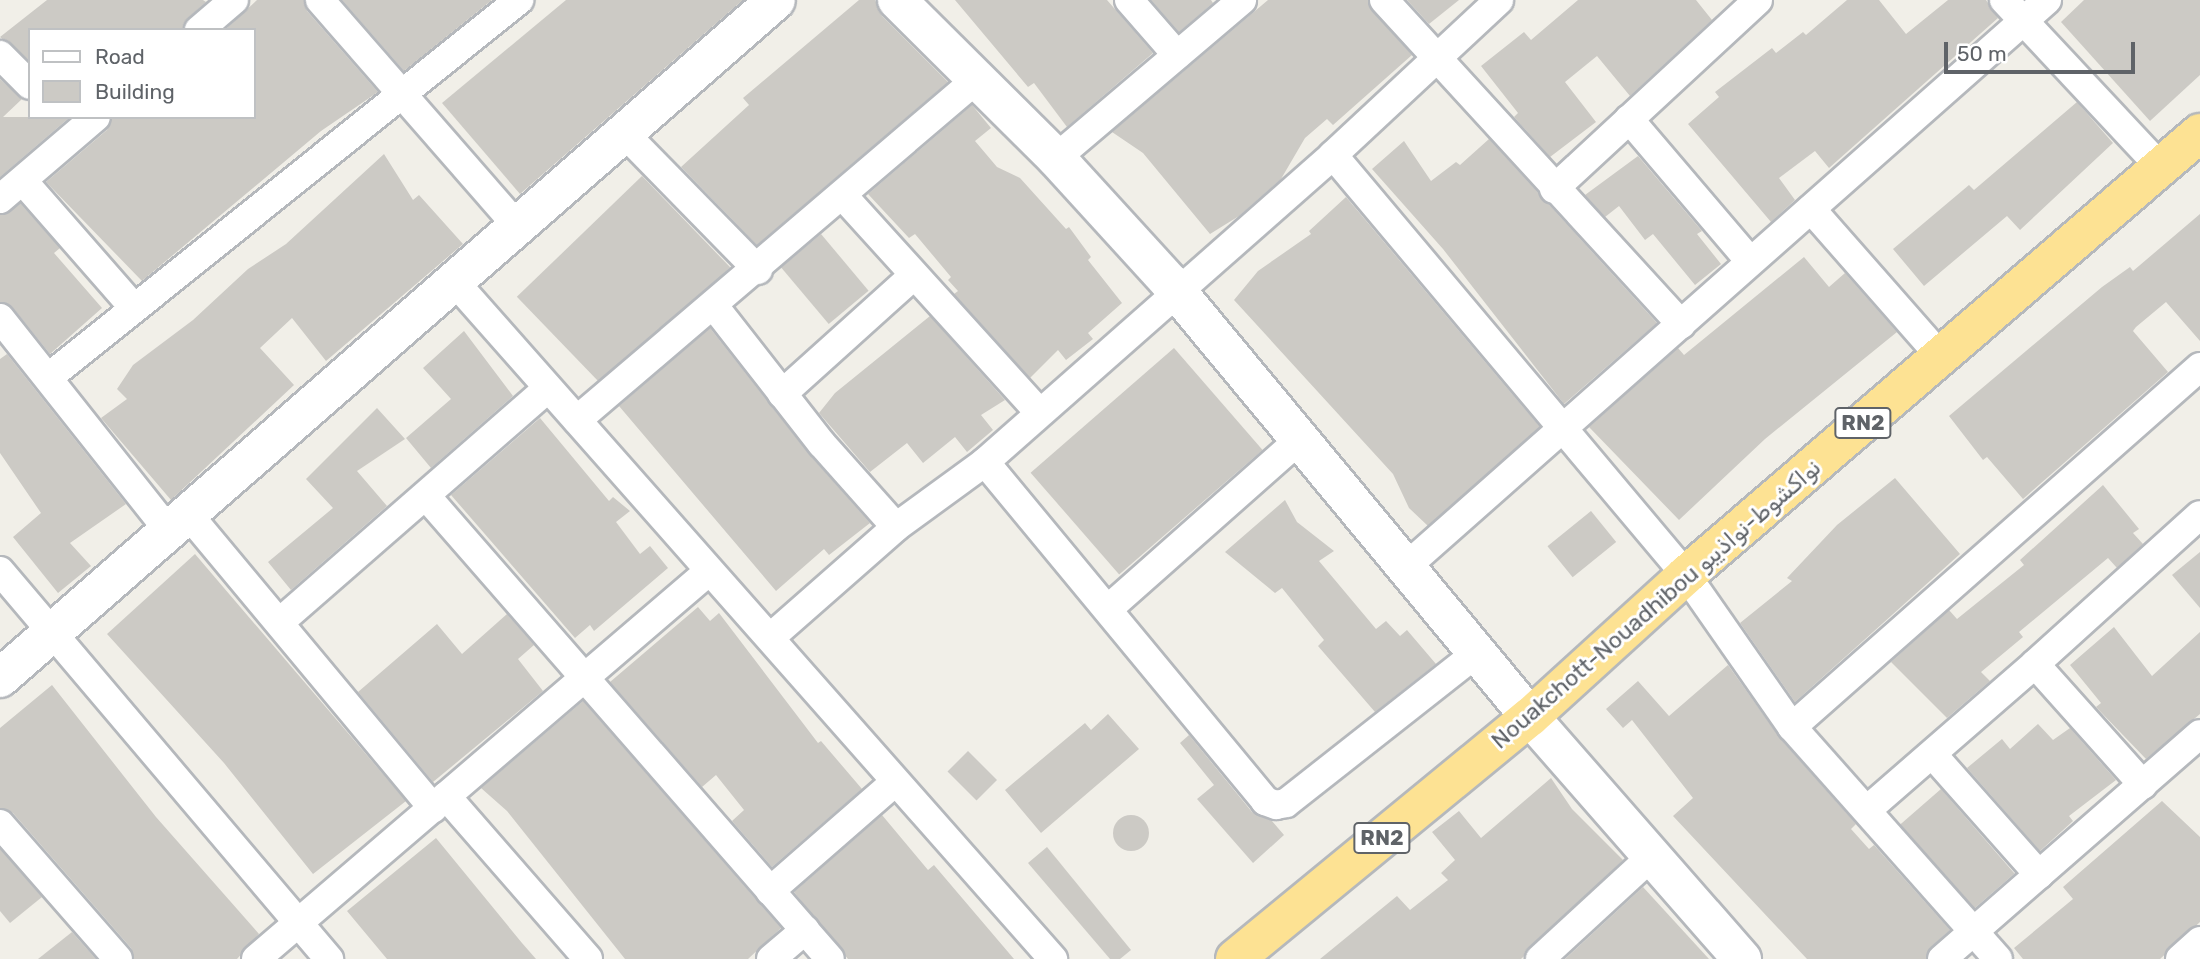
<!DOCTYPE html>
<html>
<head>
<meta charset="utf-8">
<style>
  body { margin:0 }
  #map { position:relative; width:2200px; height:959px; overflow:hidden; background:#f1efe8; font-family:Rubik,Cairo,sans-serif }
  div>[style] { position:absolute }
  .building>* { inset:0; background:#cccac5; transform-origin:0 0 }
  .round { border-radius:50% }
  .roads { filter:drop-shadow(2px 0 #b5b8bc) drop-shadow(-2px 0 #b5b8bc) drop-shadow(0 2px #b5b8bc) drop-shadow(0 -2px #b5b8bc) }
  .street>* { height:28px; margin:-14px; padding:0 14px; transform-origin:14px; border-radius:14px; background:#fff }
  .secondary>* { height:38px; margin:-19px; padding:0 19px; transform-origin:19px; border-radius:19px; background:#fff }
  .highway>* { height:38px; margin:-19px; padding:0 19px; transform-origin:19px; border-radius:19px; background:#fde293 }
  span { translate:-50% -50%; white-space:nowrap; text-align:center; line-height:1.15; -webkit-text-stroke:6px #fff; paint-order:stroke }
  .shield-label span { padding:2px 5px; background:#fff; border:2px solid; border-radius:5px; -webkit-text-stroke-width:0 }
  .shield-label { font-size:21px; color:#5f6368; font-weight:700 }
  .street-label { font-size:23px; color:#5f6368 }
  .legend { position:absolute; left:28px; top:28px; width:228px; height:91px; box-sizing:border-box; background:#fff; border:2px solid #bfc1c3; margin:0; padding:9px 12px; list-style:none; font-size:21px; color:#5f6368 }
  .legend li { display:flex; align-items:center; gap:14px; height:35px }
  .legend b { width:35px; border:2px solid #bfc1c3 }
  .scale { position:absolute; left:1944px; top:42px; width:191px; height:32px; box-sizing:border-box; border:4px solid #5f6368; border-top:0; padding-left:9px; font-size:21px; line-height:24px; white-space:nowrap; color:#5f6368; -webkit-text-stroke:5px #fff; paint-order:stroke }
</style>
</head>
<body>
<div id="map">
  <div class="building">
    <i style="clip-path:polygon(47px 0,203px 0,206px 2px,188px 18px,183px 30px,30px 30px,30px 61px,0 37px)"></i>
    <i style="clip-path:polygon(257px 0,304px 0,307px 11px,378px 92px,321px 131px,142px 281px,46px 182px,107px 130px,112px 117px,254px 117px,254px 30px,225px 30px)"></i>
    <i style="clip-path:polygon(342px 0,492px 0,404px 71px)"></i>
    <i style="clip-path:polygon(566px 0,743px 0,520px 194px,442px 103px)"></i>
    <i style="clip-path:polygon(859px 0,875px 0,882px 16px,948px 82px,757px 245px,681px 167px,749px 105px,743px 98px)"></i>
    <i style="clip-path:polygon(955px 0,1107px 0,1153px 53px,1067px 127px,1034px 83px,1028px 87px)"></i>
    <i style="clip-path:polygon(1151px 0,1211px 0,1213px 3px,1179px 32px)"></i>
    <i style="clip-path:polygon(1268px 0,1368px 0,1372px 11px,1412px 55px,1333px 125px,1327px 119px,1305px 138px,1281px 179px,1239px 216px,1210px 234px,1143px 153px,1112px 132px)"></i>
    <i style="clip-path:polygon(1407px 0,1459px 0,1429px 24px)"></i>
    <i style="clip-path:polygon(1578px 0,1696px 0,1712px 20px,1630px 96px,1597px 56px,1565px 82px,1596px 122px,1550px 157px,1514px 117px,1518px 113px,1481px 66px,1524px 32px,1531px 40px)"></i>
    <i style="clip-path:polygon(1847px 0,1879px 0,1906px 34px,1948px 0,1986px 0,1998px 18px,1829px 168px,1815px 151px,1779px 178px,1795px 200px,1771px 222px,1688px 124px,1719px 97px,1715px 92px,1772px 48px,1776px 53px,1803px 32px,1806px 35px)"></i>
    <i style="clip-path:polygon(2084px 0,2200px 0,2200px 75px,2150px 121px,2061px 22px)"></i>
    <i style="clip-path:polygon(0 79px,22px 99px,3px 117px,70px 117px,0 177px)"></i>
    <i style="clip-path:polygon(2077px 102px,2113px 143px,2020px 230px,2007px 216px,1924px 286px,1893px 249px,1969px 185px,1974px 190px)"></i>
    <i style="clip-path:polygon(972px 105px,991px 128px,975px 141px,997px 167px,1020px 178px,1066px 229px,1069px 227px,1091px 257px,1088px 260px,1122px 303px,1088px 333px,1093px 339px,1066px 360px,1058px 350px,1030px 378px,954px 294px,958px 291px,948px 280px,951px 277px,915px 234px,909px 238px,868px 194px)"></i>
    <i style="clip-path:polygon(1489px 139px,1657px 323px,1564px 404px,1443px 249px,1372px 169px,1404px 141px,1431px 181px,1456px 162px,1460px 165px)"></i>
    <i style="clip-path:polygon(384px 154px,413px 200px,419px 195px,463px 244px,326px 361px,292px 318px,260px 348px,294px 385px,171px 500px,101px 418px,127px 399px,117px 389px,133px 365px,193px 320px,248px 269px,286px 244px)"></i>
    <i style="clip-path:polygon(1638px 156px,1702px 231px,1697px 234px,1721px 264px,1695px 285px,1653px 234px,1645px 240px,1619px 206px,1605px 217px,1585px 195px)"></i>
    <i style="left:642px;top:176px;width:127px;height:174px;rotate:46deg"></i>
    <i style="clip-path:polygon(1346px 197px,1540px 427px,1428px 526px,1409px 508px,1393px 474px,1234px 300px,1258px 271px,1311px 234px,1309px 231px)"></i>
    <i style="clip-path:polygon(20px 203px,60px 248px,54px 253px,102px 308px,50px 354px,13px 308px,0 302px,0 215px)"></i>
    <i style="clip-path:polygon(2200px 214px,2200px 341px,2166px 302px,2136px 327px,2133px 331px,2168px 372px,2023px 499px,1987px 457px,1983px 460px,1949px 416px,2102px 287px,2130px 267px,2133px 271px)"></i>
    <i style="left:821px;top:234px;width:74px;height:52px;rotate:50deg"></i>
    <i style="clip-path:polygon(1804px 257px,1829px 287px,1845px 273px,1897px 332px,1765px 439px,1679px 520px,1589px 427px,1678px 348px,1684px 355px)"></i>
    <i style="clip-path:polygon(930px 316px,1005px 400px,981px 415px,993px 430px,967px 452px,955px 437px,923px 463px,907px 443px,870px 472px,819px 413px,835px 393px)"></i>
    <i style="clip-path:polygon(710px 328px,809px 454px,870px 523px,829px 555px,824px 549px,776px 591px,619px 406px)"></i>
    <i style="clip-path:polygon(464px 331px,513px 396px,431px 468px,406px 438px,451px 399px,423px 368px)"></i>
    <i style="left:1174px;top:348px;width:135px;height:190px;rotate:49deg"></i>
    <i style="clip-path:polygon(7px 354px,126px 504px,70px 543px,91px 566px,58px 593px,13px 537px,41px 513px,0 453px,0 359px)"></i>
    <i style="clip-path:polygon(377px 408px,405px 439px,357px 471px,387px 506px,291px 590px,268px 562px,333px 508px,306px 479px)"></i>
    <i style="clip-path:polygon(540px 418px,609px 501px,613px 497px,630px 511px,616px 522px,640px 554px,650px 546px,668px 568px,594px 631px,590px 625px,575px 638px,451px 495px)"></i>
    <i style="clip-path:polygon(1895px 478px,1960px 554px,1795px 702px,1740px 623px,1792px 581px,1787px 578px,1837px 525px)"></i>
    <i style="clip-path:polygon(2103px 485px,2139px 529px,2133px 533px,2143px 544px,2117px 568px,2108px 558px,2019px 632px,2023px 637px,1981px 672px,1990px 681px,1947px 718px,1891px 662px,1949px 610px,1957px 619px,2024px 565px,2020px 560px)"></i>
    <i style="clip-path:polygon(1285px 500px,1297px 522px,1334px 551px,1319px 561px,1376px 629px,1386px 621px,1400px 636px,1407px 630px,1436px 664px,1375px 712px,1318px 646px,1324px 640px,1282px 588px,1275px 593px,1225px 552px)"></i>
    <i style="left:1591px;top:511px;width:40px;height:56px;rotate:51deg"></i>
    <i style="clip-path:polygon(2200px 552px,2200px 608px,2172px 575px)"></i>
    <i style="clip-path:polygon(195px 554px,406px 801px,313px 874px,224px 763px,107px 634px)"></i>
    <i style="clip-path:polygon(698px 607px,710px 621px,719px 613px,818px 743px,821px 741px,862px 789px,772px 867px,732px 821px,744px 810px,716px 775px,702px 787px,610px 682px)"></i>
    <i style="clip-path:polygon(507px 614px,534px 645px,518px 659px,543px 691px,433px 782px,358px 692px,437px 624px,462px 654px)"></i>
    <i style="clip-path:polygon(2114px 627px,2152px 676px,2200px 632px,2200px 714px,2146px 759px,2096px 707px,2101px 703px,2070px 665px)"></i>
    <i style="clip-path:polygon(1728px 665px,1780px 738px,1856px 824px,1851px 829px,1869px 849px,1874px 845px,1950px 930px,1931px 947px,1926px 959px,1807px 959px,1673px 816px,1693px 798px,1632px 720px,1623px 728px,1606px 709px,1638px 681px,1669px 716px)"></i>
    <i style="clip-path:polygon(52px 685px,156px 817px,259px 934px,237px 959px,134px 959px,131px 948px,13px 813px,0 808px,0 728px)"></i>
    <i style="clip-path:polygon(583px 701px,781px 928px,748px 959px,625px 959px,507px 811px,481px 788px)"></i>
    <i style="clip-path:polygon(1108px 714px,1139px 749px,1041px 833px,1005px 790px,1085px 723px,1091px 730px)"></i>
    <i style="clip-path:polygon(2038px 724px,2053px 740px,2070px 728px,2116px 780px,2069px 816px,2073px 821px,2040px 851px,1967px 768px,2002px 739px,2010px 749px)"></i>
    <i style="clip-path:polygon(1189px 735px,1252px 812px,1272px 821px,1284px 835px,1253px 863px,1197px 799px,1214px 785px,1180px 743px)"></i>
    <i style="left:968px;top:751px;width:41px;height:29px;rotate:45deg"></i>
    <i style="clip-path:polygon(1551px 778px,1572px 809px,1623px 860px,1521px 959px,1320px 959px,1397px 896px,1410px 910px,1448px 880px,1441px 873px,1455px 860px,1432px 832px,1459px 811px,1481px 838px)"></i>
    <i style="left:1941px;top:789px;width:112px;height:54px;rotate:49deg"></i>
    <i style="clip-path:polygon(2162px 801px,2200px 837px,2200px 922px,2160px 959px,2023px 959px,2014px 948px,2073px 899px,2063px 887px)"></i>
    <i style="clip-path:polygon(882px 815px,928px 870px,934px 865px,1014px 959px,848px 959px,794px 892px)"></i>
    <i class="round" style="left:1113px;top:815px;width:36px;height:36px"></i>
    <i style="clip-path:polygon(436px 838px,522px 943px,536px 959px,387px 959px,347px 911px)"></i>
    <i style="clip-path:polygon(1047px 847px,1131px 950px,1120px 959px,1110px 959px,1028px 863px)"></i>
    <i style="clip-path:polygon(0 849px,42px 897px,10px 923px,0 911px)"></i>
    <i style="clip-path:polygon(1643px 887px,1709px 959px,1565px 959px)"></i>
    <i style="clip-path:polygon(72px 932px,96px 959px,38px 959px)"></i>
  </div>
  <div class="roads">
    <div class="street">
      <i style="left:320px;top:0;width:298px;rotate:48.9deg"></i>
      <i style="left:1129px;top:0;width:73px;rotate:48.9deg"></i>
      <i style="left:1384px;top:0;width:440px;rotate:47.5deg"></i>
      <i style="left:2004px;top:0;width:230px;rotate:46.9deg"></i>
      <i style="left:199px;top:30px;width:46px;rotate:-40.6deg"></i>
      <i style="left:0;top:55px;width:42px;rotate:45deg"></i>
      <i style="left:1629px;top:119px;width:187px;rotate:49.6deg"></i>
      <i style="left:623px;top:132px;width:193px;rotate:45.6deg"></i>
      <i style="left:1333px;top:155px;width:549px;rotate:49.95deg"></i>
      <i style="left:1686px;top:575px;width:185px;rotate:55.1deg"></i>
      <i style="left:1792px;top:727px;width:310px;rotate:48.4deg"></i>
      <i style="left:1056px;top:158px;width:244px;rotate:-40.3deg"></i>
      <i style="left:23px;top:181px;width:169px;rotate:48.8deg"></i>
      <i style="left:1554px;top:189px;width:278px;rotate:-42.8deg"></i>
      <i style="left:844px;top:197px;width:289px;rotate:47.8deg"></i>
      <i style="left:0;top:199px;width:126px;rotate:-40.5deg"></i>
      <i style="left:1811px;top:209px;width:196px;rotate:48.7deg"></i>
      <i style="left:454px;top:281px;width:905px;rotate:48.54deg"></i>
      <i style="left:714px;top:306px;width:175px;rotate:52deg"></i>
      <i style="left:822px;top:444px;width:111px;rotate:48.3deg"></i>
      <i style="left:0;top:318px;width:272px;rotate:51.6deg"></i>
      <i style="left:49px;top:377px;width:603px;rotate:-38.73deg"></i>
      <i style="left:782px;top:394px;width:176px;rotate:-42deg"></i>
      <i style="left:577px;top:420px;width:526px;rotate:-40.45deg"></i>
      <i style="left:985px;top:462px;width:440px;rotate:50.4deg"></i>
      <i style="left:1265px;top:801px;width:12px;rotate:20deg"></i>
      <i style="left:1276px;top:805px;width:10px;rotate:-11deg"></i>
      <i style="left:1286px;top:803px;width:244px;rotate:-38.2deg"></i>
      <i style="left:426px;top:496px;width:614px;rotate:48.89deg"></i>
      <i style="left:188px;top:514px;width:383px;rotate:50.2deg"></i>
      <i style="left:1408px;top:565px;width:853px;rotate:-41.48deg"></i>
      <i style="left:0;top:571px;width:509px;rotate:49.7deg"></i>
      <i style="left:1108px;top:609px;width:258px;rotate:-41.5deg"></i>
      <i style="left:281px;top:621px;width:354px;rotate:-41.1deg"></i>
      <i style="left:771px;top:637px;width:167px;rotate:-41.3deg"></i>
      <i style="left:896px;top:527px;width:110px;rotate:-36.1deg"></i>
      <i style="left:985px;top:462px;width:464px;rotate:-41.4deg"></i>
      <i style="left:1333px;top:155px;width:227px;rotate:-43deg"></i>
      <i style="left:2035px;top:664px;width:222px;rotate:-42.1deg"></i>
      <i style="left:1792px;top:727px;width:544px;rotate:-41.42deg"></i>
      <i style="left:1933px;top:755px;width:160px;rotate:48.5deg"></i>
      <i style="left:446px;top:796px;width:216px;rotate:48.9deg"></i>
      <i style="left:1867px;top:810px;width:223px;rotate:-41deg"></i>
      <i style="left:2035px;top:664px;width:162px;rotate:48.2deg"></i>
      <i style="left:0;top:824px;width:179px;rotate:48.8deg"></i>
      <i style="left:770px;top:891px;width:164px;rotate:-41.1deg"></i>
      <i style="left:256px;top:959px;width:596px;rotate:-40.58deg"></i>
      <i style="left:771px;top:959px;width:45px;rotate:-40.5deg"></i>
      <i style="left:1540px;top:959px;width:151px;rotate:-42.6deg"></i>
      <i style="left:1942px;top:959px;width:342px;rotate:-41.1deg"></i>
      <i style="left:2180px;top:959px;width:27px;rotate:-42deg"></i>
    </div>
    <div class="secondary">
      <i style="left:897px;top:0;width:224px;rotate:44.8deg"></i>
      <i style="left:1056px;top:158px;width:169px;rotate:47.6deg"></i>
      <i style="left:1170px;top:283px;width:564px;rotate:50.32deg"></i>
      <i style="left:1530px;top:717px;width:322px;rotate:48.8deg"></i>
      <i style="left:0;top:678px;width:1030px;rotate:-41.14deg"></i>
    </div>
    <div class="highway">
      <i style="left:1235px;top:959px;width:382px;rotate:-39.4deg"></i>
      <i style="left:1530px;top:717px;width:211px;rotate:-42.3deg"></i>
      <i style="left:1686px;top:575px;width:678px;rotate:-40.69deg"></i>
    </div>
  </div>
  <div class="shield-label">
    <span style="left:1863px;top:423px">RN2</span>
    <span style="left:1382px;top:838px">RN2</span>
  </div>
  <div class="street-label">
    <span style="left:1656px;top:604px;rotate:-41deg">Nouakchott-Nouadhibou نواكشوط-نواذيبو</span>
  </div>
  <ul class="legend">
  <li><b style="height:9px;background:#fff"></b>Road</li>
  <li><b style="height:19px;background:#cccac5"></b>Building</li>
  </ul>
  <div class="scale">50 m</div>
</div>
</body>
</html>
